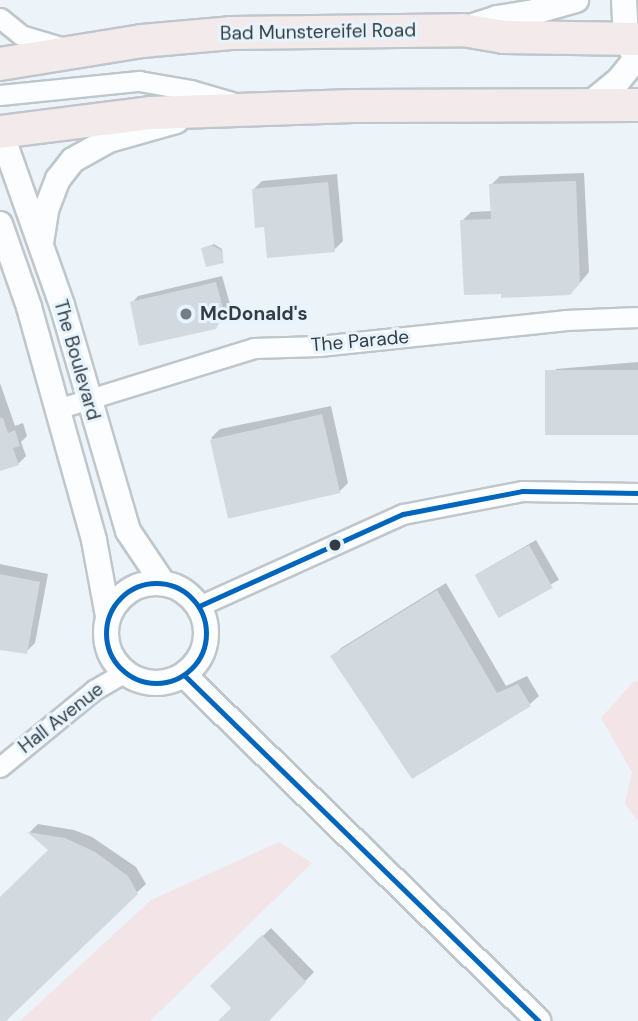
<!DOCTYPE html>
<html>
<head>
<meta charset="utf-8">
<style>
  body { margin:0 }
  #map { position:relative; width:638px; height:1021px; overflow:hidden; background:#ecf3f9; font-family:"DM Sans",sans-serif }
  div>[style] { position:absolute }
  .green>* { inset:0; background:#f3e4e7 }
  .shadow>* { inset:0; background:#0003; transform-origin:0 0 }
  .building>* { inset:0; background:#d2dae0; transform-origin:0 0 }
  .roads { filter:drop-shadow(2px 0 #bfc6cc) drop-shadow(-2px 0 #bfc6cc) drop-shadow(0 2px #bfc6cc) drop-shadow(0 -2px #bfc6cc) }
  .minor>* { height:19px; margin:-9.5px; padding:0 9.5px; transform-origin:9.5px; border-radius:9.5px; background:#fcfdfe }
  .tertiary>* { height:24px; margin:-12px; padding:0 12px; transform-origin:12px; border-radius:12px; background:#fcfdfe }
  .tertiary>.ring { margin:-12px; padding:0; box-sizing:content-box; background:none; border:24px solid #fcfdfe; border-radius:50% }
  .trunk>* { height:32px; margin:-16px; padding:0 16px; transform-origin:16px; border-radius:16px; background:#f2eaeb }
  .bus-1>* { height:5px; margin:-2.5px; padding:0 2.5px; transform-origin:2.5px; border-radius:2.5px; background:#0065bd }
  .bus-1>.ring { margin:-2.5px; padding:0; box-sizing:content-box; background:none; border:5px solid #0065bd; border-radius:50% }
  .dots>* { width:19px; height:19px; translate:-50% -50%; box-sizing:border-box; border:4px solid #e7f4fe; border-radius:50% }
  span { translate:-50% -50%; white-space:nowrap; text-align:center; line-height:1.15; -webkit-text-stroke:6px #e7f4fe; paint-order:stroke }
  .street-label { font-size:19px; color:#343d43 }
  .poi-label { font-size:19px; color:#343d43; font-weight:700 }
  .left { translate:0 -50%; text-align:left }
</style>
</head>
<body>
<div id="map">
  <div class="green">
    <i style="clip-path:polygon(634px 681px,638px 682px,638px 821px,625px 804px,632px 772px,601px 718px)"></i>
    <i style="clip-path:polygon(279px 842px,312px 863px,150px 1021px,20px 1021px,151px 900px)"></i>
  </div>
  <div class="shadow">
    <i style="clip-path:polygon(584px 173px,589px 272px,579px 284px,462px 221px,471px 212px,492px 211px,491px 185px,500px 176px)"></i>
    <i style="clip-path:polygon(337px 174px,343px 241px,334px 250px,266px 225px,253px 190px,262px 181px)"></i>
    <i style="clip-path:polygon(214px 244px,222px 249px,223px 262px,203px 248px)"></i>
    <i style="clip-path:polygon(222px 276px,230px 304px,215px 328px,132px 303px,138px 296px)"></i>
    <i style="clip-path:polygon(638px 362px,638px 434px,547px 378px,556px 369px)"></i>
    <i style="clip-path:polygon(0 383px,15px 426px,23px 423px,27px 436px,21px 442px,26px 456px,18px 464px,0 470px)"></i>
    <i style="clip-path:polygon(331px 406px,348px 483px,339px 492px,211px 438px,220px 429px)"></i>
    <i style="left:536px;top:540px;width:46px;height:69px;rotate:60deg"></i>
    <i style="clip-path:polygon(0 564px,48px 574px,35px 643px,26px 652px,0 648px)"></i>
    <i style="clip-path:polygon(446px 583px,506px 686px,527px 676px,539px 696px,530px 704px,332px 657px,341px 648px)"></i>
    <i style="clip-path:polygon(38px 824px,74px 830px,92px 837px,136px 867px,146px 884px,0 1021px,0 898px,50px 850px,30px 832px)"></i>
    <i style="clip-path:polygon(271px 928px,314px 972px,267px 1021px,221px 1021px,233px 1008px,212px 986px)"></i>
  </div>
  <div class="building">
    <i style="clip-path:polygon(576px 181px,580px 283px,570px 295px,501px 298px,501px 294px,464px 295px,460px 220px,491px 219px,489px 184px)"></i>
    <i style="clip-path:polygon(328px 182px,335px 252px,267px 258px,264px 227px,255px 228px,252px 189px)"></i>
    <i style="clip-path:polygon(212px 245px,221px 250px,224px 263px,206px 267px,201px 248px)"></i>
    <i style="clip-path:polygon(216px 282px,224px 312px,216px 329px,139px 346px,130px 302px)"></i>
    <i style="left:638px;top:370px;width:65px;height:93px;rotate:90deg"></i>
    <i style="left:322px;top:414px;width:81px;height:115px;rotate:77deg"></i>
    <i style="clip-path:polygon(0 418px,3px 418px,8px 433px,15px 430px,20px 446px,13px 448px,19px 465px,0 471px)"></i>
    <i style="left:529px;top:545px;width:49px;height:62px;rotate:61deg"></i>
    <i style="clip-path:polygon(0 574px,40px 582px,27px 654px,0 650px)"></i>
    <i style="clip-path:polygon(437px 590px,497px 693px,518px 684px,531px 706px,412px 779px,330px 656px)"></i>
    <i style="clip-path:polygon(27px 832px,65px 838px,95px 852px,128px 876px,138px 894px,6px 1021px,0 1021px,0 897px,48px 850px)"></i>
    <i style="clip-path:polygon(262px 935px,306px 982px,269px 1021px,218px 1021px,231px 1008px,210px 986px)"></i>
  </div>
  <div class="roads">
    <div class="minor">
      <i style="left:0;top:18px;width:27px;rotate:39deg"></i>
      <i style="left:21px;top:35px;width:42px;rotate:16.7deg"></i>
      <i style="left:0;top:95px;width:140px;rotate:-5.8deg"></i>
      <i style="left:139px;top:81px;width:53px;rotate:9.8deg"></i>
      <i style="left:191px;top:90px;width:43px;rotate:16.3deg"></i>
      <i style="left:57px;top:409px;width:206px;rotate:-17.2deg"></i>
      <i style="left:254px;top:348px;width:65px;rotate:-1.8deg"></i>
      <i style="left:319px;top:346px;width:247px;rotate:-6deg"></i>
      <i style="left:565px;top:320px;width:73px;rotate:-2.4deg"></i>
      <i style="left:199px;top:606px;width:224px;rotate:-24.3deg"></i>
      <i style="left:403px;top:514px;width:121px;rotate:-10.9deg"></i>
      <i style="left:522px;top:491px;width:116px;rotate:1deg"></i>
      <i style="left:0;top:767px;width:122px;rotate:-39.3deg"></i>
      <i style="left:94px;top:690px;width:36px;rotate:-30deg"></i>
    </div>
    <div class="tertiary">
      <i style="left:624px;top:0;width:39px;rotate:87deg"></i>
      <i style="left:626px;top:39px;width:18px;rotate:63deg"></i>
      <i style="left:464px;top:29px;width:35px;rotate:-18deg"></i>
      <i style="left:497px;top:18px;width:33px;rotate:-9deg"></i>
      <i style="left:530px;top:13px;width:48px;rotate:-15.8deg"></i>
      <i style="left:588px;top:105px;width:38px;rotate:-39deg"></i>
      <i style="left:618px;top:81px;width:32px;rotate:-51deg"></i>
      <i style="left:0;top:130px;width:186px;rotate:70.5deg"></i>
      <i style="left:62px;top:305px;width:235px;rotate:73.7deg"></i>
      <i style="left:128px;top:531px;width:63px;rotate:56.1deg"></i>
      <i style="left:0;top:224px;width:88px;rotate:70.7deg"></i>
      <i style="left:29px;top:307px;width:242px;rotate:74.4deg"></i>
      <i style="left:94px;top:540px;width:77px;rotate:79.6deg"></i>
      <i style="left:41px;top:243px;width:33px;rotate:-81deg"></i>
      <i style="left:46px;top:210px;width:33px;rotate:-69deg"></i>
      <i style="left:58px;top:179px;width:24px;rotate:-52deg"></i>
      <i style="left:73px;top:160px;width:41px;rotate:-29.1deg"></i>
      <i style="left:109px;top:140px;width:70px;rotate:-15.8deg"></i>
      <i class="ring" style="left:106px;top:583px;width:76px;height:76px"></i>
      <i style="left:184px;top:675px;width:495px;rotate:44.3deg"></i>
    </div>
    <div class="trunk">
      <i style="left:0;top:64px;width:144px;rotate:-9.2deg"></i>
      <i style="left:142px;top:41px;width:89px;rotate:-5.1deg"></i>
      <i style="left:231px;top:33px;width:232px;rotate:-0.7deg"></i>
      <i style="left:463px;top:30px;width:42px;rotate:9.7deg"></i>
      <i style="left:504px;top:37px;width:134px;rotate:0.9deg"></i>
      <i style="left:0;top:132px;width:151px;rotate:-7.2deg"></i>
      <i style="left:150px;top:113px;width:203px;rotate:-2deg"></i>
      <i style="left:353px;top:106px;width:285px;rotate:-0.2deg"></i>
    </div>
  </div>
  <div class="bus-1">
    <i class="ring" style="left:106px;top:583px;width:95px;height:95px"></i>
    <i style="left:199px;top:606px;width:224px;rotate:-24.3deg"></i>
    <i style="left:403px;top:514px;width:121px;rotate:-10.9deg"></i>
    <i style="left:522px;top:491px;width:116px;rotate:1deg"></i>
    <i style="left:184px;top:675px;width:495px;rotate:44.3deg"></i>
  </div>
  <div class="dots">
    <i style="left:186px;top:314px;background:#747d83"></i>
    <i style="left:335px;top:545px;background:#343d43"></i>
  </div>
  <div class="street-label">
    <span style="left:318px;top:32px;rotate:-1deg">Bad Munstereifel Road</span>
    <span style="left:360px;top:341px;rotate:-5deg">The Parade</span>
    <span style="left:77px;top:360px;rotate:74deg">The Boulevard</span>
    <span style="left:61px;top:718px;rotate:-38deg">Hall Avenue</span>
  </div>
  <div class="poi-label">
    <span class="left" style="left:200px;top:314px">McDonald's</span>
  </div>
</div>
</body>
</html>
